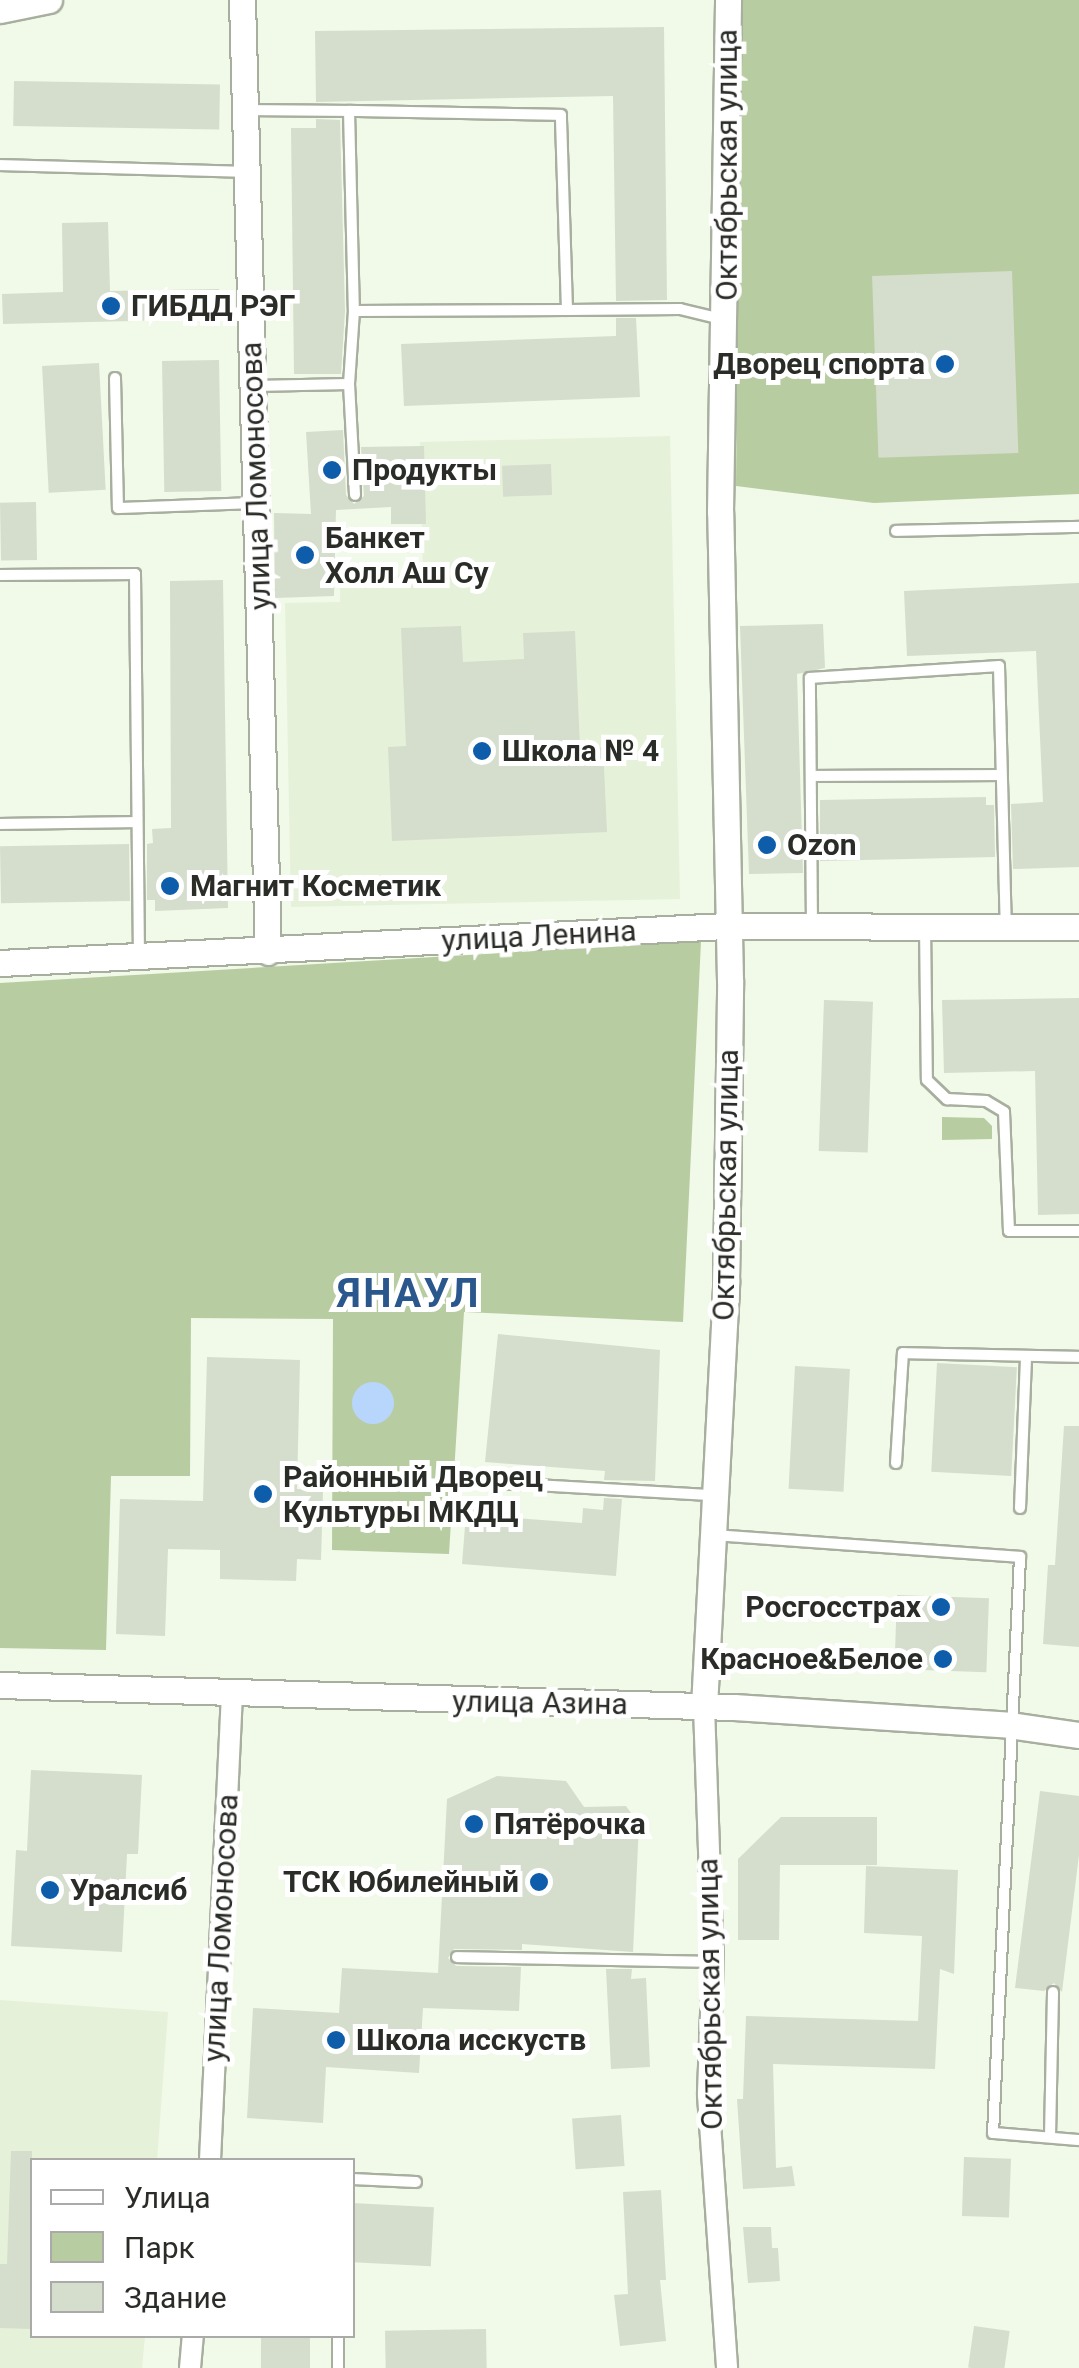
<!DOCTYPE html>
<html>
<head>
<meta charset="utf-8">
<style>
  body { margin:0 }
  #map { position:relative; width:1079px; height:2368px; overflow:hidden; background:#f1f9e9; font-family:Roboto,sans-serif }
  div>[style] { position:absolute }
  .built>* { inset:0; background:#e6f1d9 }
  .green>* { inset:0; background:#b8cca1 }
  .water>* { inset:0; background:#b8d6fb }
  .round { border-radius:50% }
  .building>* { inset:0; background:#d5ddcd; transform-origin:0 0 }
  .roads { filter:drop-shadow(2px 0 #a8af9f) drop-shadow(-2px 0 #a8af9f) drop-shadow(0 2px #a8af9f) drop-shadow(0 -2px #a8af9f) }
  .service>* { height:10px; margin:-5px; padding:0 5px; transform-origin:5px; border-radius:5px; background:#fff }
  .minor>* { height:20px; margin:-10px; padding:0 10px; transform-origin:10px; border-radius:10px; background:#fff }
  .tertiary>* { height:25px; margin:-12.5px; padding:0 12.5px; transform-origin:12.5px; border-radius:12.5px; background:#fff }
  .dots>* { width:28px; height:28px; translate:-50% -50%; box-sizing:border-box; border:5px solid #fff; border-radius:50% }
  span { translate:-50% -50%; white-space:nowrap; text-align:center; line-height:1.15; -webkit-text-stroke:10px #fff; paint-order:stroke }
  .street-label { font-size:30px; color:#2a2d27 }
  .poi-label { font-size:30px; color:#2a2d27; font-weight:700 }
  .left { translate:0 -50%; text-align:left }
  .right { translate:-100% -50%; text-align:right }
  .district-label { font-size:40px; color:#2a578c; font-weight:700; letter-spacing:2.5px }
  .legend { position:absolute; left:30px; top:2158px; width:325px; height:180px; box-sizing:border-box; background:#fff; border:2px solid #aaaba9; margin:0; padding:12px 18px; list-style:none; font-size:30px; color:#2a2d27 }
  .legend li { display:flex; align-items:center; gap:20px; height:50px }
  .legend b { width:50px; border:2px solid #aaaba9 }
</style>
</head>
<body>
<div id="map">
  <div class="built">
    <i style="clip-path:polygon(670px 436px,680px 899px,291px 907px,285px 603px,340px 602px,340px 576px,423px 574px,420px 442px)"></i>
    <i style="clip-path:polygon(0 2000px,168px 2012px,157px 2160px,32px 2160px,32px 2336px,145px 2336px,142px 2368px,0 2368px)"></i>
  </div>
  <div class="green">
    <i style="clip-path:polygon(740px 0,1079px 0,1079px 494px,874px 503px,736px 486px)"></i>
    <i style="clip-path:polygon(701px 941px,683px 1322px,464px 1312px,449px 1554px,332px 1550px,333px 1319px,191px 1318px,190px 1476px,111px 1476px,106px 1650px,0 1648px,0 983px)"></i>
    <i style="clip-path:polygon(942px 1117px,984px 1118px,992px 1126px,992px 1139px,942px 1140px)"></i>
  </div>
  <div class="water">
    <i class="round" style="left:352px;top:1382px;width:42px;height:42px"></i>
  </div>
  <div class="building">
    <i style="clip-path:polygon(664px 27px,667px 300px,616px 301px,613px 96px,316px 102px,315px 31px)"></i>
    <i style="left:14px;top:81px;width:206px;height:45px;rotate:1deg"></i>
    <i style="clip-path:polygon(316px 119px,340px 120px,345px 311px,341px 374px,294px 374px,291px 128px,316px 128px)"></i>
    <i style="clip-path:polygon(108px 222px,110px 291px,219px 289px,220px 319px,3px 324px,2px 294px,63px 292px,62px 223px)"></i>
    <i style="left:1012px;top:271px;width:182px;height:140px;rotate:88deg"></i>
    <i style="clip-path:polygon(616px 318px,636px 318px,640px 397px,404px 406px,401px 344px,616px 336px)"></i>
    <i style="left:219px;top:360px;width:131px;height:57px;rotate:89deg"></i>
    <i style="left:99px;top:363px;width:127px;height:57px;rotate:87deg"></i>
    <i style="clip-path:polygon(343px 430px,346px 495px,354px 504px,364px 496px,361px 447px,424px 446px,426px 524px,391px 524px,391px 507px,336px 510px,334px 596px,275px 598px,274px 513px,311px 514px,306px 432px)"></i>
    <i style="left:551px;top:464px;width:31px;height:49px;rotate:88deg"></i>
    <i style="left:36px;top:502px;width:58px;height:36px;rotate:89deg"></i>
    <i style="clip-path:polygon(223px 580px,228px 908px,155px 911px,155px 900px,147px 900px,147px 844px,153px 843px,152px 829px,171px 828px,170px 581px)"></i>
    <i style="clip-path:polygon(1079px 583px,1079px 867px,1013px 869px,1011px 804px,1043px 802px,1036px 651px,907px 656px,904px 591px)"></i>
    <i style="clip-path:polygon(823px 624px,825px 668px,797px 674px,803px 873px,749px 874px,740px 626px)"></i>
    <i style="clip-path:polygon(461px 626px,463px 662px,524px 659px,523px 633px,575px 631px,580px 748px,603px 747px,607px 832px,392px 841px,388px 747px,406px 746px,401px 628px)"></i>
    <i style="clip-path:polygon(986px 797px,986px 805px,994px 805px,995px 857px,820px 861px,820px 800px)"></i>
    <i style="left:129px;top:844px;width:57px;height:129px;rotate:89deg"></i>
    <i style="clip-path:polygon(1079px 998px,1079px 1214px,1038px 1215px,1035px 1071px,944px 1073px,942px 1000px)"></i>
    <i style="left:824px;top:1000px;width:49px;height:151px;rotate:2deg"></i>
    <i style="clip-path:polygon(498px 1334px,660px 1350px,655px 1481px,604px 1480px,605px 1471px,485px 1462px)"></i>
    <i style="clip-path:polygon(207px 1357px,300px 1360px,297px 1489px,323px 1490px,321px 1560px,297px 1559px,296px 1581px,220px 1579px,220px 1550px,168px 1549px,165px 1636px,116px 1634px,120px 1499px,203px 1501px)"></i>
    <i style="left:937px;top:1363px;width:80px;height:109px;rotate:3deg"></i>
    <i style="left:795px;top:1366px;width:55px;height:123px;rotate:3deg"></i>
    <i style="clip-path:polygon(1064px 1426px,1079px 1426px,1079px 1647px,1043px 1644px,1048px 1565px,1055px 1565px)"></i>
    <i style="clip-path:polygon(604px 1498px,622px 1499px,616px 1576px,462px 1564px,467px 1501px,501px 1504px,500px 1517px,582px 1523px,583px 1508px,603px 1510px)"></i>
    <i style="left:897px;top:1595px;width:92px;height:74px;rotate:2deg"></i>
    <i style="clip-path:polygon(31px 1770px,142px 1775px,138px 1854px,127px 1854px,122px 1952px,11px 1946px,16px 1850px,27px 1851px)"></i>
    <i style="clip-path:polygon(497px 1776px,566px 1781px,584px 1807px,626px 1806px,639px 1824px,633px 1952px,522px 1944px,522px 1950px,454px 1949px,448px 1958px,456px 1966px,521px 1967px,519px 2011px,423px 2008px,419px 2073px,326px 2067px,323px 2123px,247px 2118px,253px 2008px,339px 2013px,342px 1968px,438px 1973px,447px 1799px)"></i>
    <i style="clip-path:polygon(1040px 1791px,1079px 1796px,1079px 1855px,1062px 1992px,1054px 1983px,1044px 1991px,1015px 1988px)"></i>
    <i style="clip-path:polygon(781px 1817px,877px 1817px,877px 1865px,780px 1865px,779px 1940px,738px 1940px,738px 1859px)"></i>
    <i style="clip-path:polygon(866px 1866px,958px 1870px,954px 1974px,940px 1969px,935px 2069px,773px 2064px,776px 2168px,792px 2166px,795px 2186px,743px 2189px,737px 2099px,743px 2099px,746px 2016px,918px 2021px,922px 1936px,864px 1933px)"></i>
    <i style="clip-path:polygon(606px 1969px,632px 1969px,631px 1979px,646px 1978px,650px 2067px,611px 2069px)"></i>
    <i style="left:621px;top:2115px;width:51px;height:49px;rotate:86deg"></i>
    <i style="clip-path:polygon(11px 2151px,32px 2151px,32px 2329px,0 2328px,0 2264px,7px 2264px)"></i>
    <i style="left:964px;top:2157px;width:47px;height:59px;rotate:2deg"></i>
    <i style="clip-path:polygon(661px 2190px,666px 2280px,660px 2280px,666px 2341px,620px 2346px,614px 2295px,628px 2294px,623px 2192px)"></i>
    <i style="left:352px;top:2203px;width:82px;height:59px;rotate:3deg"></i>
    <i style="clip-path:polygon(743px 2227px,771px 2227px,772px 2248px,778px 2248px,780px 2281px,748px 2283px)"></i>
    <i style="left:974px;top:2326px;width:36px;height:42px;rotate:8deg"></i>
    <i style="left:486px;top:2329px;width:39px;height:101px;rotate:89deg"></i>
    <i style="left:261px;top:2336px;width:49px;height:32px"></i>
  </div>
  <div class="roads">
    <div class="service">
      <i style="left:247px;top:110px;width:102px;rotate:0.6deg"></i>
      <i style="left:0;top:165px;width:245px;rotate:1.6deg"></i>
      <i style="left:567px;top:310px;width:195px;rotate:-91.8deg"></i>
      <i style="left:561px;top:115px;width:212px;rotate:-178.9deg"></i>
      <i style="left:349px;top:111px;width:200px;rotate:88.6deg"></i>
      <i style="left:354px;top:311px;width:213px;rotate:-0.3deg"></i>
      <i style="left:567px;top:310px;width:113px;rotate:-0.5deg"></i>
      <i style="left:680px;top:309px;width:42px;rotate:13.7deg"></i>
      <i style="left:115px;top:378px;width:130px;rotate:88.7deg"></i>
      <i style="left:118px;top:508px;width:138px;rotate:-2.1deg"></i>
      <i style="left:349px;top:384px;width:111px;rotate:86.9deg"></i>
      <i style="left:254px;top:386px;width:95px;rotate:-1.2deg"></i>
      <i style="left:349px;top:384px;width:73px;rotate:-86.1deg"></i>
      <i style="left:896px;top:531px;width:183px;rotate:-1.3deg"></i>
      <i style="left:0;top:575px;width:135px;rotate:-0.4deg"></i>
      <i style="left:135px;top:574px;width:382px;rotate:89.4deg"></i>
      <i style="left:811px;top:776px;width:190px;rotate:-0.3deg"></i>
      <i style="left:0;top:824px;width:136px;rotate:-0.8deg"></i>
      <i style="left:812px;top:925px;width:247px;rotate:-90.5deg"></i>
      <i style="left:810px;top:678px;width:189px;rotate:-3.6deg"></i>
      <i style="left:999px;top:666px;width:259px;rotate:88.5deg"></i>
      <i style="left:925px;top:926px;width:154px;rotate:89.3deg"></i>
      <i style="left:927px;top:1080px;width:28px;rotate:44deg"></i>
      <i style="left:947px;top:1099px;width:39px;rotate:3deg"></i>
      <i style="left:986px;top:1101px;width:21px;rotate:31deg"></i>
      <i style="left:1004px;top:1112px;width:119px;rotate:87.6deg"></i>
      <i style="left:1009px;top:1231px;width:70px"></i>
      <i style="left:896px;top:1463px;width:110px;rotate:-86.4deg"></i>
      <i style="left:903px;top:1353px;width:176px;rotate:1.3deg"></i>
      <i style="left:449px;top:1480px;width:264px;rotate:3.3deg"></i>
      <i style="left:1020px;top:1508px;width:152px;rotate:-87.7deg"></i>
      <i style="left:715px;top:1535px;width:306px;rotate:4.1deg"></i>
      <i style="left:1020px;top:1557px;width:577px;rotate:92.68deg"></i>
      <i style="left:993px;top:2133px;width:86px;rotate:4.7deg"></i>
      <i style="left:457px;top:1957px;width:256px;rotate:1.1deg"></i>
      <i style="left:1050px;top:2136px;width:144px;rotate:-88.8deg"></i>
      <i style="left:352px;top:2179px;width:64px;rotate:2.7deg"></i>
      <i style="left:338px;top:2368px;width:32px;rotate:-90deg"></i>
    </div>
    <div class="minor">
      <i style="left:704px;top:1707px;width:255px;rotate:88deg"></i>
      <i style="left:713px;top:1962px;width:133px;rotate:92.2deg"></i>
      <i style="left:708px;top:2095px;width:274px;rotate:86deg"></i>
      <i style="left:210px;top:2160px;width:466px;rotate:-87.3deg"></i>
      <i style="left:190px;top:2368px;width:32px;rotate:-85deg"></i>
    </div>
    <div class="tertiary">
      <i style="left:242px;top:0;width:952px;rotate:88.44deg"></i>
      <i style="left:0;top:10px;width:50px;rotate:-11.5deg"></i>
      <i style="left:0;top:963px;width:727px;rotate:-2.92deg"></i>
      <i style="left:726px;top:926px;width:353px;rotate:0.2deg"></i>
      <i style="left:0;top:1685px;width:734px;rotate:1.72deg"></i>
      <i style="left:734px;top:1707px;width:276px;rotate:3.7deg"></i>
      <i style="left:1009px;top:1725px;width:71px;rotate:8.1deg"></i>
      <i style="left:704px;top:1707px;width:427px;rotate:-87deg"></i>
      <i style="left:726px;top:1281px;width:301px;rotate:-89.2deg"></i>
      <i style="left:730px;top:980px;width:468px;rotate:-91.2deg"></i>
      <i style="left:720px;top:512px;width:512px;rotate:-89.1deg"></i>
    </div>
  </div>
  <div class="dots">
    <i style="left:111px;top:306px;background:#0e5dab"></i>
    <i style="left:945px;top:364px;background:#0e5dab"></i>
    <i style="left:332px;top:470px;background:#0e5dab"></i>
    <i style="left:305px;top:555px;background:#0e5dab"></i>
    <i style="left:482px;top:751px;background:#0e5dab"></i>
    <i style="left:767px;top:845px;background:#0e5dab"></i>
    <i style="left:170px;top:886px;background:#0e5dab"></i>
    <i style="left:263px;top:1494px;background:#0e5dab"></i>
    <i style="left:941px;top:1607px;background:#0e5dab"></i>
    <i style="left:943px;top:1659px;background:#0e5dab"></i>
    <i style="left:474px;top:1824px;background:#0e5dab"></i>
    <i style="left:539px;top:1882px;background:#0e5dab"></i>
    <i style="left:50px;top:1890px;background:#0e5dab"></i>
    <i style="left:336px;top:2040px;background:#0e5dab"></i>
  </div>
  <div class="street-label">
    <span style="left:727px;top:165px;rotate:-90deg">Октябрьская улица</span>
    <span style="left:256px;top:476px;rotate:-92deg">улица Ломоносова</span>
    <span style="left:539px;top:936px;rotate:-3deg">улица Ленина</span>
    <span style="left:726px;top:1185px;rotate:-89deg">Октябрьская улица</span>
    <span style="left:540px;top:1703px;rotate:1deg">улица Азина</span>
    <span style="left:221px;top:1928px;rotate:-87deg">улица Ломоносова</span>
    <span style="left:710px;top:1994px;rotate:-91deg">Октябрьская улица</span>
  </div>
  <div class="poi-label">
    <span class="left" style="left:131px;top:306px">ГИБДД РЭГ</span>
    <span class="right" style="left:925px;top:364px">Дворец спорта</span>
    <span class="left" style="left:352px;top:470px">Продукты</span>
    <span class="left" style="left:325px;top:555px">Банкет<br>Холл Аш Су</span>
    <span class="left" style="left:502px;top:751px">Школа № 4</span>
    <span class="left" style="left:787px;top:845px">Ozon</span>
    <span class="left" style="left:190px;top:886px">Магнит Косметик</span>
    <span class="left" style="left:283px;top:1494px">Районный Дворец<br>Культуры МКДЦ</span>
    <span class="right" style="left:921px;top:1607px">Росгосстрах</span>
    <span class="right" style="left:923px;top:1659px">Красное&amp;Белое</span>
    <span class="left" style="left:494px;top:1824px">Пятёрочка</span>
    <span class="right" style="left:519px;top:1882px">ТСК Юбилейный</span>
    <span class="left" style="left:70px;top:1890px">Уралсиб</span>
    <span class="left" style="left:356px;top:2040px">Школа исскуств</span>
  </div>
  <div class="district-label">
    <span style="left:409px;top:1294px">ЯНАУЛ</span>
  </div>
  <ul class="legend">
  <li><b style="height:12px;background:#fff"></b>Улица</li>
  <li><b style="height:28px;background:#b8cca1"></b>Парк</li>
  <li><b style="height:28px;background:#d5ddcd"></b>Здание</li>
  </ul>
</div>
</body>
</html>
